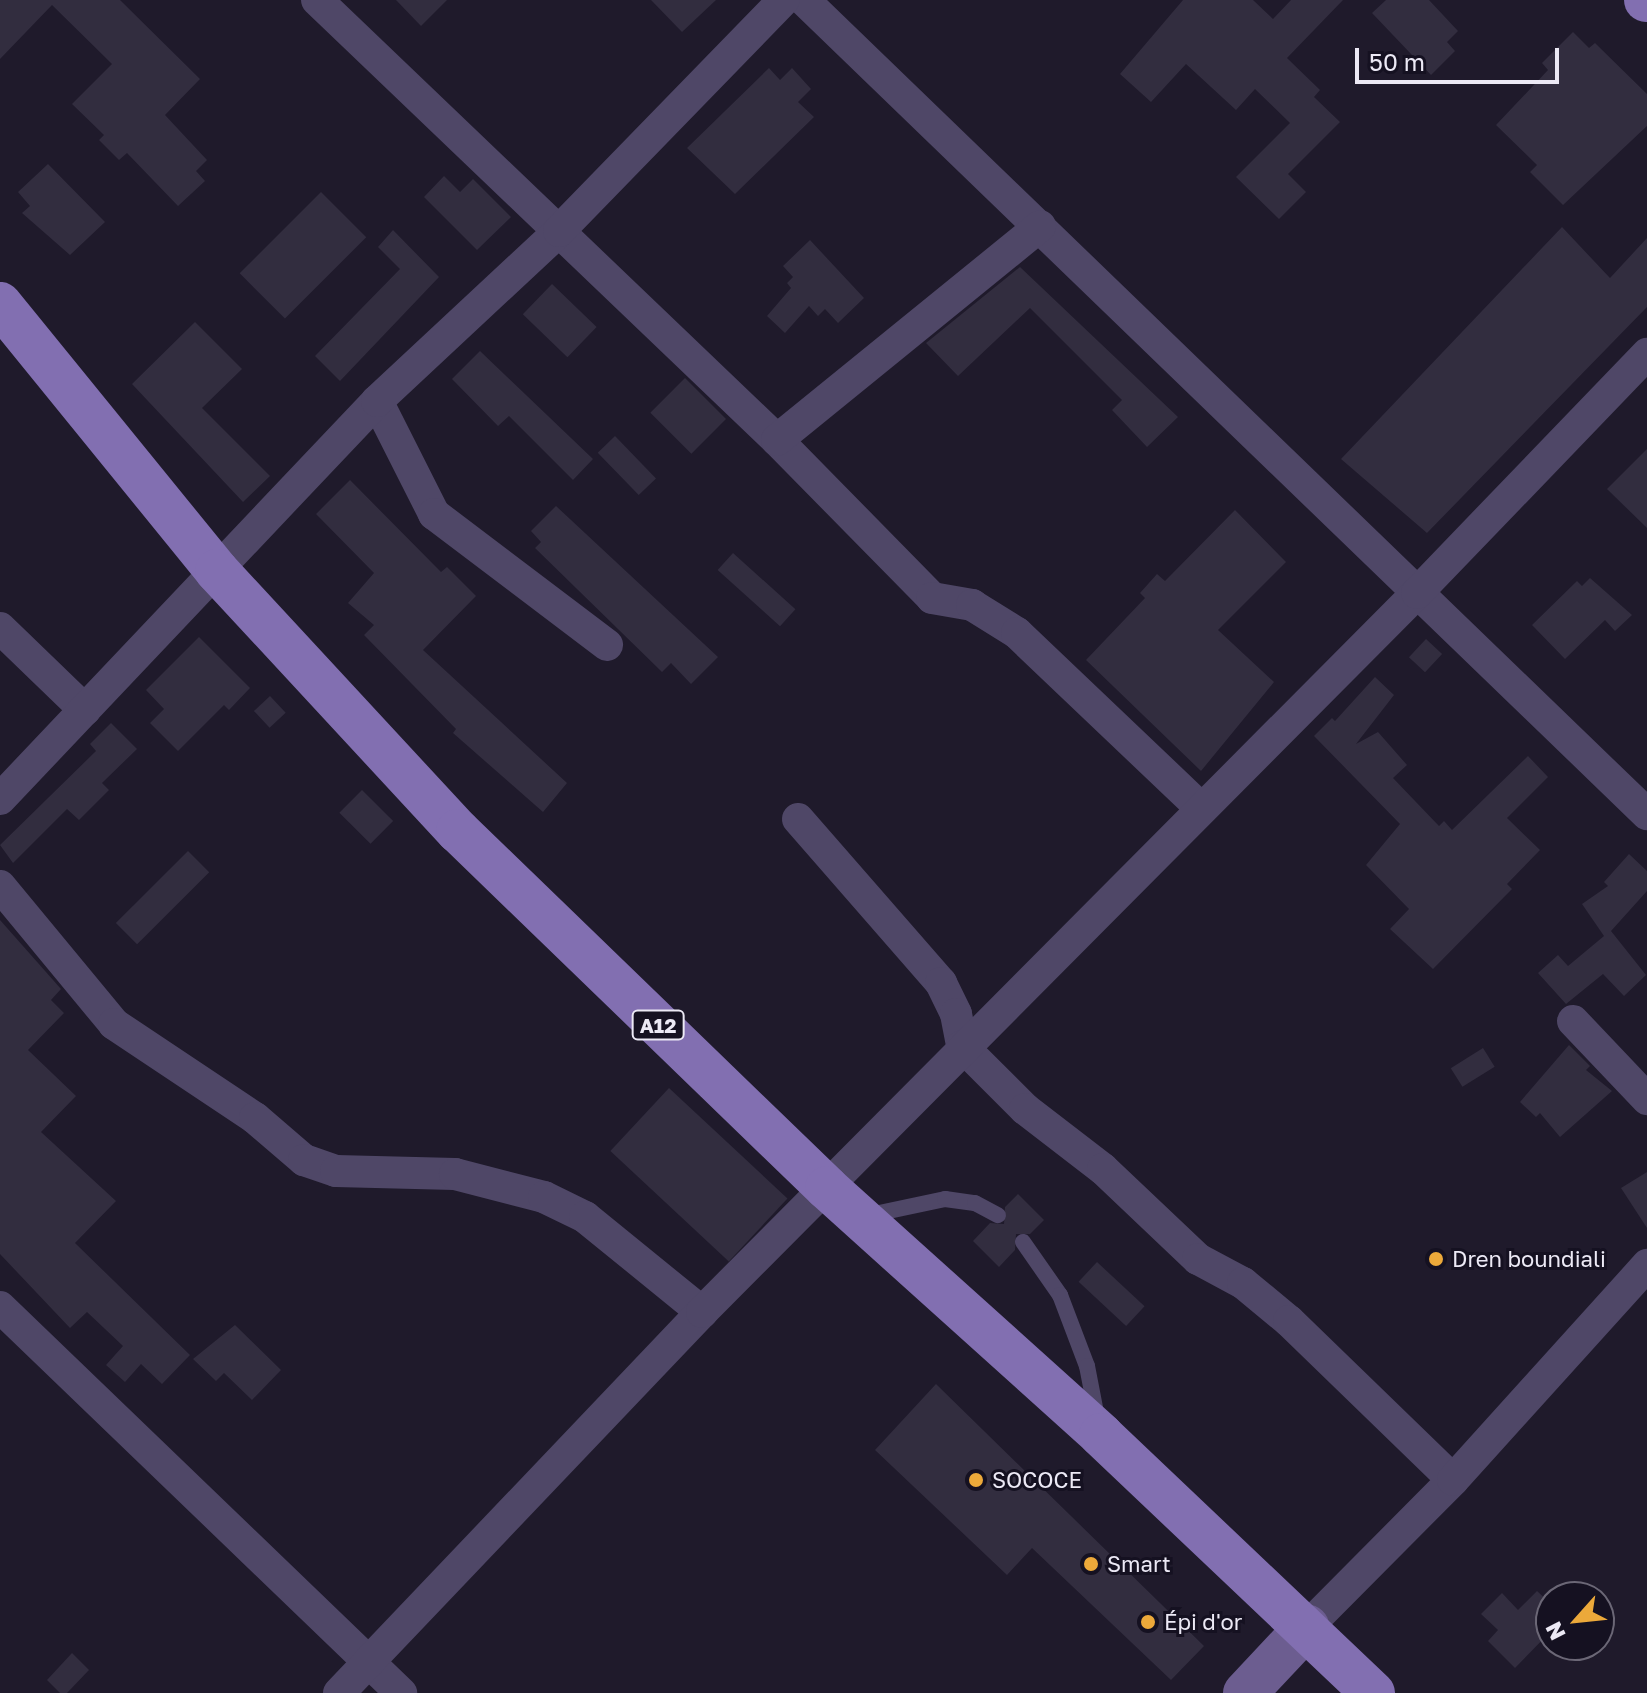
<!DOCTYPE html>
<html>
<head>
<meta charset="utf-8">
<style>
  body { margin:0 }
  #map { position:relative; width:1647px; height:1693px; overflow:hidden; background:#1f1a2b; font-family:"Golos Text",sans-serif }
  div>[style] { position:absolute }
  .building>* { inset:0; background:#322d3f; transform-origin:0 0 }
  .lane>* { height:16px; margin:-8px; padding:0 8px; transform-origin:8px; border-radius:8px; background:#4f4767 }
  .street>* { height:32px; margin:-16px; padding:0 16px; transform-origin:16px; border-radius:16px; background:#4f4767 }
  .secondary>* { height:44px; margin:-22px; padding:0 22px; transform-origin:22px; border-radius:22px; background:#6c5d90 }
  .primary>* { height:44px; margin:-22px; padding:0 22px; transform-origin:22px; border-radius:22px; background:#826fb1 }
  .dots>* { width:22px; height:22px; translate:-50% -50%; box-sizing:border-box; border:4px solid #151121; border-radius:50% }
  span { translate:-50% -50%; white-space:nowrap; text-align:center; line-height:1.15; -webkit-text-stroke:6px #151121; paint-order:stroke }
  .shield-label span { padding:2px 6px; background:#151121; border:2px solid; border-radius:6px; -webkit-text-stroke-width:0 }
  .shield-label { font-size:20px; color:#ece9f5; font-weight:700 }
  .poi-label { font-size:22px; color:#ece9f5 }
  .left { translate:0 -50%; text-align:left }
  .north { position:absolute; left:1535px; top:1581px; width:80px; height:80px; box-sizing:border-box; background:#151121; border:2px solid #6b6776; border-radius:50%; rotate:243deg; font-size:22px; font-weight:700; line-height:32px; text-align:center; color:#ece9f5 }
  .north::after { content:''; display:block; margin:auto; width:28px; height:36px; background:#eca93a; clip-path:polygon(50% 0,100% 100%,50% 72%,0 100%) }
  .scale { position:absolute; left:1355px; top:48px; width:204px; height:36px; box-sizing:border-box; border:4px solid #ece9f5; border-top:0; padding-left:10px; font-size:24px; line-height:28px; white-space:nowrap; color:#ece9f5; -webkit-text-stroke:6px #151121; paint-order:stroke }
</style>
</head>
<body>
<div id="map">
  <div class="building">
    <i style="clip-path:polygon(0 0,120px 0,200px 79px,165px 115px,207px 160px,196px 171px,205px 181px,178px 206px,127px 153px,119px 160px,99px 140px,104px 135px,72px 104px,112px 64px,52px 5px,0 59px)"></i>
    <i style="clip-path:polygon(396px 0,447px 0,421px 26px)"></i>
    <i style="clip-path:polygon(651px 0,716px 0,682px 32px)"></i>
    <i style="clip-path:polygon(1183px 0,1253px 0,1273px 19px,1291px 0,1343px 0,1287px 58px,1320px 90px,1314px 97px,1340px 122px,1288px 174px,1306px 192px,1279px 219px,1236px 177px,1290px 123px,1255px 89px,1236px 110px,1186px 64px,1151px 102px,1120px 74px)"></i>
    <i style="clip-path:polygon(1386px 0,1429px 0,1458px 31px,1447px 42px,1455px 51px,1431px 75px,1372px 13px)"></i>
    <i style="clip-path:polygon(1573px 32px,1589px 48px,1595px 43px,1647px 94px,1647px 126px,1563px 205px,1530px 172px,1537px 165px,1496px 125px,1548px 70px,1542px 63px)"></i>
    <i style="clip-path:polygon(769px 68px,780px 80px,792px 68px,811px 89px,798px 102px,814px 117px,735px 194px,687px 148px)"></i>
    <i style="clip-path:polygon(48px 164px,105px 222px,70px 255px,22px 213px,30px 206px,18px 192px)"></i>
    <i style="clip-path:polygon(444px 176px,460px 192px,473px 179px,511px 217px,477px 250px,424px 197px)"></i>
    <i style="left:321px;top:192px;width:64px;height:115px;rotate:45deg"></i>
    <i style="clip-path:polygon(1562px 227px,1610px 278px,1647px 238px,1647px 307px,1427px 533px,1341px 459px)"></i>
    <i style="clip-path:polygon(393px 230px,439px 277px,340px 381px,315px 356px,400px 269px,378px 247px)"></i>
    <i style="clip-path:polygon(810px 240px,864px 298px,838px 323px,825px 309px,818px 316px,809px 306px,785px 333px,767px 316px,791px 288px,787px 283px,793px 277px,783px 266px)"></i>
    <i style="clip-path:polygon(1020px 267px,1178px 417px,1147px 447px,1112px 410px,1122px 400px,1030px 308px,958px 376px,926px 343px)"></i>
    <i style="left:552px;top:284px;width:62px;height:42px;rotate:44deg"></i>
    <i style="clip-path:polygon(195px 322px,242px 369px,202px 408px,270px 476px,243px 502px,132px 384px)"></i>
    <i style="clip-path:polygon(480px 351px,593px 459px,573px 480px,509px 416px,498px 426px,452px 379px)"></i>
    <i style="left:685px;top:378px;width:58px;height:49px;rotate:45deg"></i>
    <i style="left:615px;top:436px;width:59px;height:24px;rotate:46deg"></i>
    <i style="clip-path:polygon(1647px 449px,1647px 528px,1607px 489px)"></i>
    <i style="clip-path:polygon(350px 480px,441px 572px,447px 567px,476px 596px,423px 650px,567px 783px,543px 812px,453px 733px,456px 729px,364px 635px,374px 625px,348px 603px,374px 573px,316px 514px)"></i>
    <i style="clip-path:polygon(556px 506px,718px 657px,691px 684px,671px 663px,662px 672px,535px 548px,541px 542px,531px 531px)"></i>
    <i style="clip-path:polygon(1235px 510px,1286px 562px,1218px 630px,1274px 682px,1201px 771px,1086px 660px,1145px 598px,1140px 593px,1157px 574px,1165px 581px)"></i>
    <i style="left:733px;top:553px;width:84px;height:23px;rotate:42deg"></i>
    <i style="clip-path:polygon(1590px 578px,1632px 615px,1615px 631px,1605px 620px,1565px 659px,1532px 625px,1577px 581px,1582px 586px)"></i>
    <i style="clip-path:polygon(199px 637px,250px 688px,229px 710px,224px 705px,178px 751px,150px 723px,164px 709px,146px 690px)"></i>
    <i style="left:1426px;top:639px;width:22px;height:25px;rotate:43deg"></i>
    <i style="clip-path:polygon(1375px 677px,1394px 695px,1356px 744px,1378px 732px,1407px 765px,1393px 778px,1439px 826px,1444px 821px,1452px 830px,1528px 756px,1548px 777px,1507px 818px,1540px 850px,1507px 884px,1512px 889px,1433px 969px,1390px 929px,1409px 909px,1366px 865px,1400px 824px,1314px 736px,1332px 718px,1335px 721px)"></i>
    <i style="left:270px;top:696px;width:23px;height:22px;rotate:47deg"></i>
    <i style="clip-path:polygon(111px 723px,137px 749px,102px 783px,109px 790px,79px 820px,67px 809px,13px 863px,0 845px,96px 751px,90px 744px)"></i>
    <i style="left:362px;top:790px;width:44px;height:32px;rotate:45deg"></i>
    <i style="left:188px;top:851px;width:30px;height:102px;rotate:45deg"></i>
    <i style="clip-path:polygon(1629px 854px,1647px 871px,1647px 891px,1611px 931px,1646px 975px,1624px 996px,1603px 974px,1566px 1004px,1538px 973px,1558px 955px,1568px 966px,1604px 936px,1582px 904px,1608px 886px,1604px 882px)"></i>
    <i style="clip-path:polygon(0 920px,61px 989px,51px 1000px,64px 1013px,28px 1050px,76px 1096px,41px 1132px,116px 1201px,75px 1243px,190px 1355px,162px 1384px,141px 1364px,125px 1382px,106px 1365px,123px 1346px,87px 1312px,70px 1328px,0 1254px)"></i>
    <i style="clip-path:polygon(1569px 1045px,1590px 1066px,1586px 1070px,1612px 1091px,1560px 1137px,1540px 1113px,1536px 1117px,1520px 1102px)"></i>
    <i style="left:1483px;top:1048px;width:22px;height:38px;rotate:58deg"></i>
    <i style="left:669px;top:1088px;width:162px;height:86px;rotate:43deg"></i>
    <i style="clip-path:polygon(1647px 1172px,1647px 1228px,1621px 1188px)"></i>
    <i style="clip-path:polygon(1018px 1194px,1044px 1220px,1030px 1234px,1016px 1234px,1015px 1250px,999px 1267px,973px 1241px,990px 1223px,1004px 1224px,1005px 1207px)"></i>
    <i style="left:1097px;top:1262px;width:65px;height:27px;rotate:43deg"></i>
    <i style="clip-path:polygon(235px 1325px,281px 1370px,252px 1400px,224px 1373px,216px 1381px,193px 1359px)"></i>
    <i style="clip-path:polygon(936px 1384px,1204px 1646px,1171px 1680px,1032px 1548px,1007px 1575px,875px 1450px)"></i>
    <i style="clip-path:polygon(1537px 1591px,1551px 1604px,1551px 1631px,1515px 1668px,1488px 1641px,1498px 1630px,1481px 1614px,1502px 1593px,1518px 1610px)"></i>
    <i style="clip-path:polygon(72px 1653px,89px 1670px,67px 1693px,60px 1693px,47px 1680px)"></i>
  </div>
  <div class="lane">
    <i style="left:865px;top:1216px;width:82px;rotate:-12deg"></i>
    <i style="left:945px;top:1199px;width:30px;rotate:8deg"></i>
    <i style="left:975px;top:1203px;width:26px;rotate:28deg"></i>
    <i style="left:1023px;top:1242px;width:65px;rotate:55.1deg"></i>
    <i style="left:1060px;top:1295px;width:76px;rotate:69.2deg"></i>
    <i style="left:1087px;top:1366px;width:53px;rotate:79.1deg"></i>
  </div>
  <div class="street">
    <i style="left:317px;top:0;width:637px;rotate:43.73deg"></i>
    <i style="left:777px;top:440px;width:221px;rotate:45.5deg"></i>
    <i style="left:932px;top:598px;width:41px;rotate:9.9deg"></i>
    <i style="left:972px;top:605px;width:53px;rotate:31.9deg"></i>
    <i style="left:1017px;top:633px;width:253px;rotate:43.6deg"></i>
    <i style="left:804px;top:0;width:1172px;rotate:44deg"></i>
    <i style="left:377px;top:401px;width:127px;rotate:63.2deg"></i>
    <i style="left:434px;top:514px;width:217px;rotate:37.1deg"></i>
    <i style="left:777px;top:440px;width:339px;rotate:-39.1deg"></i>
    <i style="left:0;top:628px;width:118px;rotate:44deg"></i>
    <i style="left:0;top:799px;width:548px;rotate:-46.55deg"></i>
    <i style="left:377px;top:401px;width:249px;rotate:-43deg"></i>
    <i style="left:559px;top:231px;width:322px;rotate:-45.8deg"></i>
    <i style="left:798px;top:819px;width:218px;rotate:48.9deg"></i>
    <i style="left:941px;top:983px;width:34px;rotate:64deg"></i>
    <i style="left:956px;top:1014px;width:33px;rotate:79deg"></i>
    <i style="left:962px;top:1046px;width:89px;rotate:45deg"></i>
    <i style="left:1025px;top:1109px;width:98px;rotate:37.6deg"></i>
    <i style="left:1103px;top:1169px;width:131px;rotate:43.5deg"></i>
    <i style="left:1198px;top:1259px;width:51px;rotate:28.1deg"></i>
    <i style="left:1243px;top:1283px;width:60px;rotate:39.6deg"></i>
    <i style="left:1289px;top:1321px;width:228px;rotate:44.1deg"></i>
    <i style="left:0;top:886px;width:179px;rotate:50.4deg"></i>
    <i style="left:114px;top:1024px;width:169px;rotate:33.7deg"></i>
    <i style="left:255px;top:1118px;width:65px;rotate:40.6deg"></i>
    <i style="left:304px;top:1160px;width:34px;rotate:19deg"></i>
    <i style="left:336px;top:1171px;width:119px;rotate:1.4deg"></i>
    <i style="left:455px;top:1174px;width:92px;rotate:14.5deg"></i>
    <i style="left:544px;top:1197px;width:46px;rotate:26deg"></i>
    <i style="left:585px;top:1217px;width:151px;rotate:39.1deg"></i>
    <i style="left:1573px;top:1021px;width:108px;rotate:46.5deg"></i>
    <i style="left:0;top:1307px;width:557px;rotate:43.91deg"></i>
    <i style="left:1307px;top:1627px;width:207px;rotate:-45.2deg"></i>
    <i style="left:1453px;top:1480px;width:290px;rotate:-47.9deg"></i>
    <i style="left:339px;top:1693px;width:526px;rotate:-46.39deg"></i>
    <i style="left:702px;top:1312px;width:1014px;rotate:-45.16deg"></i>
    <i style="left:1417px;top:593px;width:332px;rotate:-46.1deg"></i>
  </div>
  <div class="secondary">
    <i style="left:1245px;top:1693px;width:91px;rotate:-46.8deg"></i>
  </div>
  <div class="primary">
    <i style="left:1646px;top:0;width:1px"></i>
    <i style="left:0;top:304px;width:344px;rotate:50.9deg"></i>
    <i style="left:217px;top:571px;width:355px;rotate:47.2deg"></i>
    <i style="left:458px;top:831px;width:513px;rotate:44.05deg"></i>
    <i style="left:827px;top:1188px;width:369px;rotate:42deg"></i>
    <i style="left:1101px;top:1435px;width:375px;rotate:43.5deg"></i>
  </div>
  <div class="dots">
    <i style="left:1436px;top:1259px;background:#eca93a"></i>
    <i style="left:976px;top:1480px;background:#eca93a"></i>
    <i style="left:1091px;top:1564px;background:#eca93a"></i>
    <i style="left:1148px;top:1622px;background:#eca93a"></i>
  </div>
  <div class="shield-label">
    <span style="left:658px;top:1025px">A12</span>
  </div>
  <div class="poi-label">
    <span class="left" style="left:1452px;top:1259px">Dren boundiali</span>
    <span class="left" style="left:992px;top:1480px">SOCOCE</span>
    <span class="left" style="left:1107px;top:1564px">Smart</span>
    <span class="left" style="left:1164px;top:1622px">Épi d'or</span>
  </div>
  <div class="north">N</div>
  <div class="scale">50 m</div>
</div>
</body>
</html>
